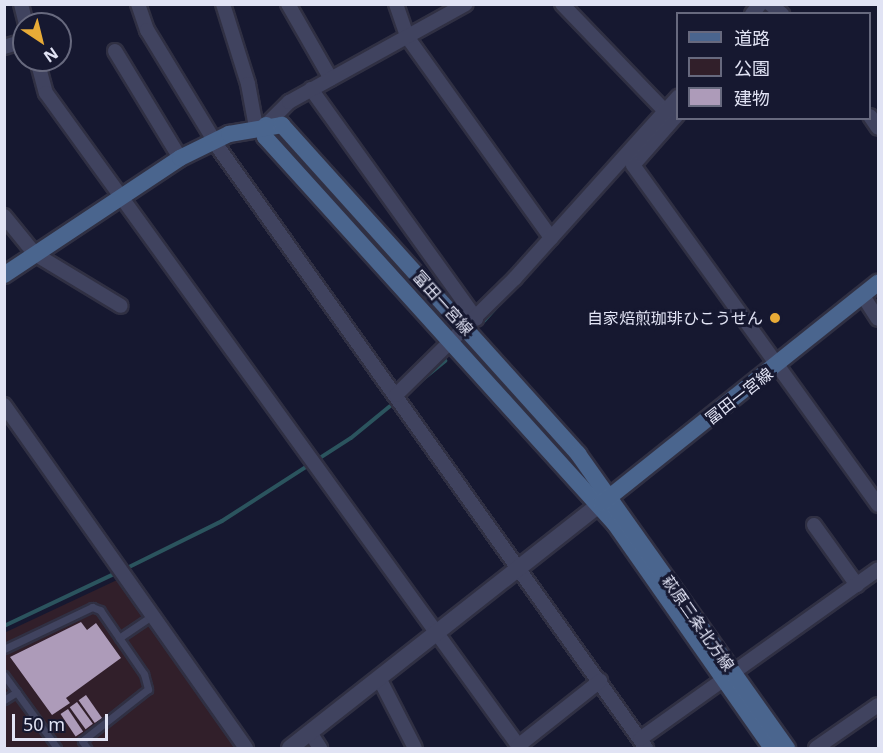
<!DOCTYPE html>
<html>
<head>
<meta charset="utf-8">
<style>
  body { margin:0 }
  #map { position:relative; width:883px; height:753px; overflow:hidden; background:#161830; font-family:"Noto Sans","Noto Sans JP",sans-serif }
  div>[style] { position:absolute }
  .green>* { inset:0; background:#311f2a }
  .stream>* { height:4px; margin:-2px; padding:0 2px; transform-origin:2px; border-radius:2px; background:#2b545e }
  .building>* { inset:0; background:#ad9bb9; transform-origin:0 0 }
  .roads { filter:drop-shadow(2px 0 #303043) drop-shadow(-2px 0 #303043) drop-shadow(0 2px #303043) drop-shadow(0 -2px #303043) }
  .service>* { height:7px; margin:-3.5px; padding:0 3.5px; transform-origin:3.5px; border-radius:3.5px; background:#40435f }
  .minor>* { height:14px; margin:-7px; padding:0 7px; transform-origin:7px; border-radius:7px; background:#40435f }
  .tertiary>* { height:16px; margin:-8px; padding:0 8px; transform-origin:8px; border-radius:8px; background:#40435f }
  .secondary>* { height:16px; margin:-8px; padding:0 8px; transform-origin:8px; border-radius:8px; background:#4a658e }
  .dots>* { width:16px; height:16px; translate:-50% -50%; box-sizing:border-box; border:3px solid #161830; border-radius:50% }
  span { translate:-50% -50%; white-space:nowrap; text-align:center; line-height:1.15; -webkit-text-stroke:6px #161830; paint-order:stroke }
  .street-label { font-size:16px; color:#e1e3f4 }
  .poi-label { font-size:16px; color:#e1e3f4 }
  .right { translate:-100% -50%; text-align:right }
  .frame { position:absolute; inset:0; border:6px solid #e1e3f4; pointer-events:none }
  .legend { position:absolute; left:676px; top:12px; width:195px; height:108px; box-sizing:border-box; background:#161830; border:2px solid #67697e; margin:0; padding:8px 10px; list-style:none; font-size:18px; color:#e1e3f4 }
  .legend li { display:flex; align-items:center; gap:12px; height:30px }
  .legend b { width:30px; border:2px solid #67697e }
  .north { position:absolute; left:12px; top:12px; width:60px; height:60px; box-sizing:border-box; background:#161830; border:2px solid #67697e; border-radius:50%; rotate:145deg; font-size:16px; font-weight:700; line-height:24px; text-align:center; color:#e1e3f4 }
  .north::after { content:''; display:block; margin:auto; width:21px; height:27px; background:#e8ab37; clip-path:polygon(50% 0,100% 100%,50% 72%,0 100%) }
  .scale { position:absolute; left:12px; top:714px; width:96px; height:27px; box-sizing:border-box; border:3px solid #e1e3f4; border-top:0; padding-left:8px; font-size:18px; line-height:21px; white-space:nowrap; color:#e1e3f4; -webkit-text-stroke:4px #161830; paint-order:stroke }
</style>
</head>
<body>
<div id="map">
  <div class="green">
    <i style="clip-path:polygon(117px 580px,236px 748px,5px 748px,4px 633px)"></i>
  </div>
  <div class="stream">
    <i style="left:483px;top:322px;width:38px;rotate:-48deg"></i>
    <i style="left:125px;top:569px;width:108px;rotate:-26.3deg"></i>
    <i style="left:222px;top:521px;width:153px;rotate:-32.8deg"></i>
    <i style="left:351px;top:438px;width:122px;rotate:-39.3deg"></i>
    <i style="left:4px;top:626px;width:126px;rotate:-25.3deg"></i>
  </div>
  <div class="building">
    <i style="clip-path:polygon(81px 622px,87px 630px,96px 623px,121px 658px,66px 698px,70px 703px,52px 715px,10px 657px)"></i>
    <i style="left:86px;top:695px;width:28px;height:9px;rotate:55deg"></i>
    <i style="left:77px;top:702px;width:27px;height:9px;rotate:54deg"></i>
    <i style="left:68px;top:709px;width:27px;height:9px;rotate:56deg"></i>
  </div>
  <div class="roads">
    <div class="service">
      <i style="left:119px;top:638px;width:40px;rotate:-34deg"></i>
      <i style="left:4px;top:649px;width:98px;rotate:-25.5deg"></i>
      <i style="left:92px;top:607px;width:9px;rotate:21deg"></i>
      <i style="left:100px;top:610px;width:78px;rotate:55.5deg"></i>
      <i style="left:144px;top:674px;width:16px;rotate:75deg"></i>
      <i style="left:148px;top:689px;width:84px;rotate:141.8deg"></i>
      <i style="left:82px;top:741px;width:9px;rotate:54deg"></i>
      <i style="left:4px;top:675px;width:90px;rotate:54deg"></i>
      <i style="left:4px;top:700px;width:15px;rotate:-32deg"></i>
    </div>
    <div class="minor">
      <i style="left:21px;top:4px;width:21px;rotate:76deg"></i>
      <i style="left:138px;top:4px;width:28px;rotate:71deg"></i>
      <i style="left:147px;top:30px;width:140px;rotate:58.7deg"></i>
      <i style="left:220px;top:150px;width:734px;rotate:54.53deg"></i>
      <i style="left:223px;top:4px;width:84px;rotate:72.6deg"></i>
      <i style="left:248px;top:84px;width:44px;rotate:79.5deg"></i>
      <i style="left:288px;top:4px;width:86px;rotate:60.2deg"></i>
      <i style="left:396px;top:4px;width:36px;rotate:71deg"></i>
      <i style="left:408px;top:38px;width:246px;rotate:54.4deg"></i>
      <i style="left:562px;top:4px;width:149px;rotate:46.1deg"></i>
      <i style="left:770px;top:4px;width:16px;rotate:40deg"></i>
      <i style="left:752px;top:14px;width:13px;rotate:-51deg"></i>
      <i style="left:4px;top:47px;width:21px;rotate:-17deg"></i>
      <i style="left:115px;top:51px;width:125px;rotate:58.7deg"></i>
      <i style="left:37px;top:60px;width:34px;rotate:75deg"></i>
      <i style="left:46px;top:93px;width:809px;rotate:54.11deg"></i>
      <i style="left:311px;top:89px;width:283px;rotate:54.3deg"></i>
      <i style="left:678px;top:114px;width:68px;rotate:131.4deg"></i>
      <i style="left:633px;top:165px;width:419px;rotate:54.2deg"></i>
      <i style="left:870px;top:116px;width:14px;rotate:56deg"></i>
      <i style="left:266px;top:125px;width:33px;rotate:-45deg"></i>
      <i style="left:289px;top:102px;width:202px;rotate:-29deg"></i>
      <i style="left:4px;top:216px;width:49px;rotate:50.8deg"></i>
      <i style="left:35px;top:254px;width:100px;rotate:31.2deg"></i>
      <i style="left:863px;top:296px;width:27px;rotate:57deg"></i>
      <i style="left:396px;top:395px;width:167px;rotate:-44.5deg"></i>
      <i style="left:515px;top:278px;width:244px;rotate:-48deg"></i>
      <i style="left:4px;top:405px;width:420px;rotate:54.8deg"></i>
      <i style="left:814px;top:525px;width:74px;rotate:54.4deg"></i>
      <i style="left:380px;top:680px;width:76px;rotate:62.8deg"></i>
      <i style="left:311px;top:734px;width:17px;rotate:57deg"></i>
      <i style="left:640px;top:739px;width:292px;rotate:-35.5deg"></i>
      <i style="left:518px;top:746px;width:105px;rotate:-38.4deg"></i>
      <i style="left:816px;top:748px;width:75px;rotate:-34.7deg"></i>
    </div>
    <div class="tertiary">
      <i style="left:290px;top:748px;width:392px;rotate:-38.2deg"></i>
    </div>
    <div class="secondary">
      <i style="left:266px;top:125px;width:12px;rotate:95deg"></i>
      <i style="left:265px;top:137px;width:522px;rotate:47.87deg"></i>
      <i style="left:615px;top:524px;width:274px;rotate:55deg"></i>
      <i style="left:4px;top:275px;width:211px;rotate:-33.6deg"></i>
      <i style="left:180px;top:158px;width:55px;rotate:-26.1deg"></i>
      <i style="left:229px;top:134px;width:54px;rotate:-9.6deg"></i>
      <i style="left:282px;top:125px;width:443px;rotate:48deg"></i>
      <i style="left:578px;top:454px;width:361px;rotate:54.6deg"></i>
      <i style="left:602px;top:503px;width:353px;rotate:-38.6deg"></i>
    </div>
  </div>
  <div class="dots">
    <i style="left:775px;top:318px;background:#e8ab37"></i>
  </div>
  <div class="street-label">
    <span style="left:443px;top:303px;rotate:48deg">富田一宮線</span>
    <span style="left:739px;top:396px;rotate:-38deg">冨田一宮線</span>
    <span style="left:698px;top:623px;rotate:55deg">萩原三条北方線</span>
  </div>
  <div class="poi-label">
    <span class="right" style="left:763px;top:318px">自家焙煎珈琲ひこうせん</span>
  </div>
  <div class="frame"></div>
  <ul class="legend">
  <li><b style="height:8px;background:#4a658e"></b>道路</li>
  <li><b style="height:16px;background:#311f2a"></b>公園</li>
  <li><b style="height:16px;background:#ad9bb9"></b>建物</li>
  </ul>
  <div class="north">N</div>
  <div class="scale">50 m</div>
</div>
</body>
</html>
